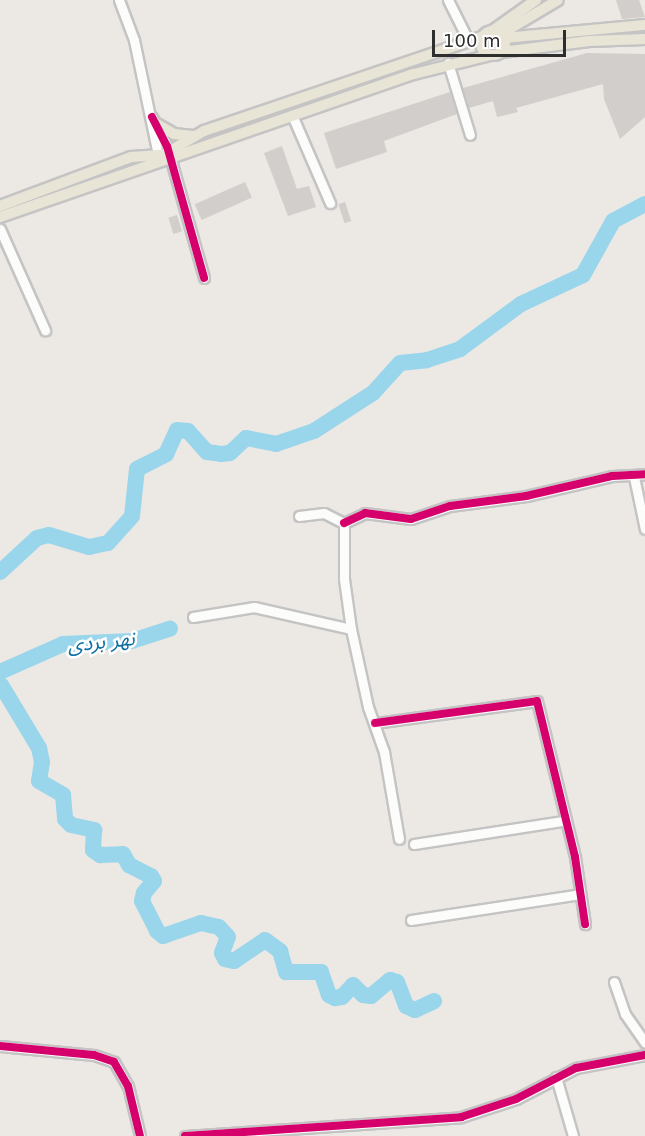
<!DOCTYPE html>
<html>
<head>
<meta charset="utf-8">
<style>
  body { margin:0 }
  #map { position:relative; width:645px; height:1136px; overflow:hidden; background:#ece8e4; font-family:"DejaVu Sans","Noto Sans Arabic",sans-serif }
  div>[style] { position:absolute }
  .river>* { height:16px; margin:-8px; padding:0 8px; transform-origin:8px; border-radius:8px; background:#99d6ec }
  .building>* { inset:0; background:#d1cecb; transform-origin:0 0 }
  .roads { filter:drop-shadow(2px 0 #c5c4c5) drop-shadow(-2px 0 #c5c4c5) drop-shadow(0 2px #c5c4c5) drop-shadow(0 -2px #c5c4c5) }
  .minor>* { height:9px; margin:-4.5px; padding:0 4.5px; transform-origin:4.5px; border-radius:4.5px; background:#fcfcfb }
  .major>* { height:10px; margin:-5px; padding:0 5px; transform-origin:5px; border-radius:5px; background:#e8e4d6 }
  .major>.ring { margin:-5px; padding:0; box-sizing:content-box; background:none; border:10px solid #e8e4d6; border-radius:50% }
  .cycleway>* { height:8px; margin:-4px; padding:0 4px; transform-origin:4px; border-radius:4px; background:#d6006c }
  span { translate:-50% -50%; white-space:nowrap; text-align:center; line-height:1.15; -webkit-text-stroke:5px #fff; paint-order:stroke }
  .water-label { font-size:20px; color:#0d6fa3; font-style:italic }
  .scale { position:absolute; left:432px; top:30px; width:134px; height:27px; box-sizing:border-box; border:3px solid #2e2e2e; border-top:0; padding-left:8px; font-size:18px; line-height:21px; white-space:nowrap; color:#2e2e2e; -webkit-text-stroke:4px #fff; paint-order:stroke }
</style>
</head>
<body>
<div id="map">
  <div class="river">
    <i style="left:0;top:572px;width:50px;rotate:-42.6deg"></i>
    <i style="left:37px;top:538px;width:12px;rotate:-14deg"></i>
    <i style="left:49px;top:535px;width:42px;rotate:16.7deg"></i>
    <i style="left:89px;top:547px;width:19px;rotate:-12deg"></i>
    <i style="left:108px;top:543px;width:36px;rotate:-48deg"></i>
    <i style="left:132px;top:516px;width:47px;rotate:-83.9deg"></i>
    <i style="left:137px;top:469px;width:33px;rotate:-27deg"></i>
    <i style="left:166px;top:454px;width:26px;rotate:-65deg"></i>
    <i style="left:177px;top:430px;width:11px;rotate:5deg"></i>
    <i style="left:188px;top:431px;width:28px;rotate:48deg"></i>
    <i style="left:207px;top:452px;width:14px;rotate:8deg"></i>
    <i style="left:221px;top:454px;width:9px;rotate:-6deg"></i>
    <i style="left:230px;top:453px;width:22px;rotate:-43deg"></i>
    <i style="left:246px;top:438px;width:31px;rotate:11deg"></i>
    <i style="left:276px;top:444px;width:40px;rotate:-18.9deg"></i>
    <i style="left:314px;top:431px;width:70px;rotate:-32.8deg"></i>
    <i style="left:373px;top:393px;width:40px;rotate:-48deg"></i>
    <i style="left:400px;top:363px;width:27px;rotate:-6deg"></i>
    <i style="left:427px;top:360px;width:35px;rotate:-18deg"></i>
    <i style="left:460px;top:349px;width:76px;rotate:-36.4deg"></i>
    <i style="left:521px;top:304px;width:68px;rotate:-25.1deg"></i>
    <i style="left:583px;top:275px;width:62px;rotate:-60.9deg"></i>
    <i style="left:613px;top:221px;width:36px;rotate:-28deg"></i>
    <i style="left:0;top:672px;width:69px;rotate:-24deg"></i>
    <i style="left:63px;top:644px;width:69px;rotate:-2.5deg"></i>
    <i style="left:132px;top:641px;width:40px;rotate:-18deg"></i>
    <i style="left:1px;top:685px;width:74px;rotate:58.9deg"></i>
    <i style="left:39px;top:748px;width:14px;rotate:78deg"></i>
    <i style="left:42px;top:762px;width:19px;rotate:99deg"></i>
    <i style="left:39px;top:781px;width:28px;rotate:30deg"></i>
    <i style="left:63px;top:795px;width:24px;rotate:85deg"></i>
    <i style="left:65px;top:819px;width:8px;rotate:45deg"></i>
    <i style="left:71px;top:825px;width:24px;rotate:12deg"></i>
    <i style="left:94px;top:830px;width:20px;rotate:93deg"></i>
    <i style="left:93px;top:850px;width:9px;rotate:36deg"></i>
    <i style="left:100px;top:855px;width:23px;rotate:-2deg"></i>
    <i style="left:123px;top:854px;width:13px;rotate:61deg"></i>
    <i style="left:129px;top:865px;width:25px;rotate:27deg"></i>
    <i style="left:151px;top:876px;width:6px;rotate:59deg"></i>
    <i style="left:154px;top:881px;width:16px;rotate:130deg"></i>
    <i style="left:144px;top:893px;width:8px;rotate:104deg"></i>
    <i style="left:142px;top:901px;width:34px;rotate:63deg"></i>
    <i style="left:157px;top:931px;width:8px;rotate:40deg"></i>
    <i style="left:163px;top:936px;width:40px;rotate:-18.9deg"></i>
    <i style="left:201px;top:923px;width:18px;rotate:13deg"></i>
    <i style="left:219px;top:927px;width:13px;rotate:48deg"></i>
    <i style="left:228px;top:937px;width:17px;rotate:111deg"></i>
    <i style="left:222px;top:953px;width:7px;rotate:63deg"></i>
    <i style="left:225px;top:959px;width:9px;rotate:13deg"></i>
    <i style="left:234px;top:961px;width:37px;rotate:-34deg"></i>
    <i style="left:265px;top:940px;width:19px;rotate:36deg"></i>
    <i style="left:280px;top:951px;width:22px;rotate:74deg"></i>
    <i style="left:286px;top:972px;width:35px"></i>
    <i style="left:321px;top:972px;width:24px;rotate:71deg"></i>
    <i style="left:329px;top:995px;width:7px;rotate:27deg"></i>
    <i style="left:335px;top:998px;width:7px;rotate:-8deg"></i>
    <i style="left:342px;top:997px;width:16px;rotate:-47deg"></i>
    <i style="left:353px;top:985px;width:14px;rotate:45deg"></i>
    <i style="left:363px;top:995px;width:8px;rotate:7deg"></i>
    <i style="left:371px;top:996px;width:25px;rotate:-40deg"></i>
    <i style="left:390px;top:980px;width:7px;rotate:16deg"></i>
    <i style="left:397px;top:982px;width:26px;rotate:69deg"></i>
    <i style="left:406px;top:1006px;width:10px;rotate:24deg"></i>
    <i style="left:415px;top:1010px;width:21px;rotate:-25deg"></i>
  </div>
  <div class="building">
    <i style="clip-path:polygon(616px 0,639px 0,645px 17px,622px 19px)"></i>
    <i style="clip-path:polygon(587px 53px,645px 54px,645px 117px,620px 139px,604px 99px,603px 84px,516px 108px,518px 112px,497px 117px,493px 101px,469px 108px,463px 88px)"></i>
    <i style="clip-path:polygon(450px 92px,457px 114px,384px 141px,387px 152px,336px 169px,324px 133px)"></i>
    <i style="clip-path:polygon(282px 146px,297px 189px,309px 186px,316px 207px,288px 216px,264px 153px)"></i>
    <i style="left:245px;top:182px;width:17px;height:55px;rotate:66deg"></i>
    <i style="left:345px;top:202px;width:20px;height:7px;rotate:72deg"></i>
    <i style="left:177px;top:215px;width:17px;height:9px;rotate:73deg"></i>
  </div>
  <div class="roads">
    <div class="minor">
      <i style="left:119px;top:0;width:43px;rotate:69.4deg"></i>
      <i style="left:134px;top:40px;width:123px;rotate:78.2deg"></i>
      <i style="left:448px;top:0;width:47px;rotate:63.4deg"></i>
      <i style="left:448px;top:63px;width:75px;rotate:73deg"></i>
      <i style="left:292px;top:115px;width:96px;rotate:66.6deg"></i>
      <i style="left:152px;top:117px;width:33px;rotate:63deg"></i>
      <i style="left:167px;top:146px;width:137px;rotate:74.3deg"></i>
      <i style="left:0;top:229px;width:111px;rotate:66deg"></i>
      <i style="left:634px;top:477px;width:53px;rotate:78.1deg"></i>
      <i style="left:299px;top:516px;width:25px;rotate:-7deg"></i>
      <i style="left:324px;top:513px;width:22px;rotate:27deg"></i>
      <i style="left:344px;top:523px;width:56px;rotate:90deg"></i>
      <i style="left:344px;top:579px;width:50px;rotate:82deg"></i>
      <i style="left:351px;top:629px;width:80px;rotate:77.7deg"></i>
      <i style="left:368px;top:707px;width:48px;rotate:70.4deg"></i>
      <i style="left:384px;top:752px;width:88px;rotate:80.2deg"></i>
      <i style="left:344px;top:523px;width:23px;rotate:-25deg"></i>
      <i style="left:365px;top:513px;width:46px;rotate:7.4deg"></i>
      <i style="left:411px;top:519px;width:41px;rotate:-18.4deg"></i>
      <i style="left:450px;top:506px;width:77px;rotate:-7.5deg"></i>
      <i style="left:526px;top:496px;width:88px;rotate:-13.1deg"></i>
      <i style="left:612px;top:476px;width:33px;rotate:-3deg"></i>
      <i style="left:193px;top:617px;width:62px;rotate:-9.3deg"></i>
      <i style="left:254px;top:607px;width:99px;rotate:12.8deg"></i>
      <i style="left:375px;top:723px;width:163px;rotate:-7.7deg"></i>
      <i style="left:537px;top:701px;width:161px;rotate:76.3deg"></i>
      <i style="left:575px;top:857px;width:68px;rotate:81.5deg"></i>
      <i style="left:414px;top:844px;width:151px;rotate:-8.8deg"></i>
      <i style="left:411px;top:920px;width:171px;rotate:-8.7deg"></i>
      <i style="left:614px;top:982px;width:34px;rotate:71deg"></i>
      <i style="left:625px;top:1014px;width:35px;rotate:55deg"></i>
      <i style="left:0;top:1046px;width:94px;rotate:5.5deg"></i>
      <i style="left:94px;top:1055px;width:21px;rotate:19deg"></i>
      <i style="left:114px;top:1062px;width:28px;rotate:60deg"></i>
      <i style="left:128px;top:1086px;width:51px;rotate:76.5deg"></i>
      <i style="left:556px;top:1077px;width:61px;rotate:73.9deg"></i>
      <i style="left:185px;top:1136px;width:277px;rotate:-3.9deg"></i>
      <i style="left:461px;top:1117px;width:58px;rotate:-18.1deg"></i>
      <i style="left:516px;top:1099px;width:68px;rotate:-27.3deg"></i>
      <i style="left:576px;top:1068px;width:70px;rotate:-10.7deg"></i>
    </div>
    <div class="major">
      <i style="left:492px;top:31px;width:54px;rotate:-35.2deg"></i>
      <i class="ring" style="left:481px;top:31px;width:14px;height:14px"></i>
      <i style="left:501px;top:34px;width:66px;rotate:-30.8deg"></i>
      <i style="left:504px;top:38px;width:142px;rotate:-5.3deg"></i>
      <i style="left:502px;top:52px;width:88px;rotate:-7.2deg"></i>
      <i style="left:589px;top:41px;width:56px;rotate:-2deg"></i>
      <i style="left:157px;top:124px;width:20px;rotate:30deg"></i>
      <i style="left:174px;top:134px;width:19px;rotate:6deg"></i>
      <i style="left:0;top:206px;width:140px;rotate:-20.5deg"></i>
      <i style="left:131px;top:157px;width:32px;rotate:-4deg"></i>
      <i style="left:163px;top:155px;width:48px;rotate:-30.3deg"></i>
      <i style="left:204px;top:131px;width:296px;rotate:-18.7deg"></i>
      <i style="left:0;top:217px;width:438px;rotate:-19.1deg"></i>
      <i style="left:414px;top:74px;width:78px;rotate:-14deg"></i>
    </div>
  </div>
  <div class="cycleway">
    <i style="left:152px;top:117px;width:33px;rotate:63deg"></i>
    <i style="left:167px;top:146px;width:137px;rotate:74.3deg"></i>
    <i style="left:344px;top:523px;width:23px;rotate:-25deg"></i>
    <i style="left:365px;top:513px;width:46px;rotate:7.4deg"></i>
    <i style="left:411px;top:519px;width:41px;rotate:-18.4deg"></i>
    <i style="left:450px;top:506px;width:77px;rotate:-7.5deg"></i>
    <i style="left:526px;top:496px;width:88px;rotate:-13.1deg"></i>
    <i style="left:612px;top:476px;width:33px;rotate:-3deg"></i>
    <i style="left:375px;top:723px;width:163px;rotate:-7.7deg"></i>
    <i style="left:537px;top:701px;width:161px;rotate:76.3deg"></i>
    <i style="left:575px;top:857px;width:68px;rotate:81.5deg"></i>
    <i style="left:0;top:1046px;width:94px;rotate:5.5deg"></i>
    <i style="left:94px;top:1055px;width:21px;rotate:19deg"></i>
    <i style="left:114px;top:1062px;width:28px;rotate:60deg"></i>
    <i style="left:128px;top:1086px;width:51px;rotate:76.5deg"></i>
    <i style="left:185px;top:1136px;width:277px;rotate:-3.9deg"></i>
    <i style="left:461px;top:1117px;width:58px;rotate:-18.1deg"></i>
    <i style="left:516px;top:1099px;width:68px;rotate:-27.3deg"></i>
    <i style="left:576px;top:1068px;width:70px;rotate:-10.7deg"></i>
  </div>
  <div class="water-label">
    <span style="left:101px;top:642px;rotate:-6deg">نهر بردى</span>
  </div>
  <div class="scale">100 m</div>
</div>
</body>
</html>
